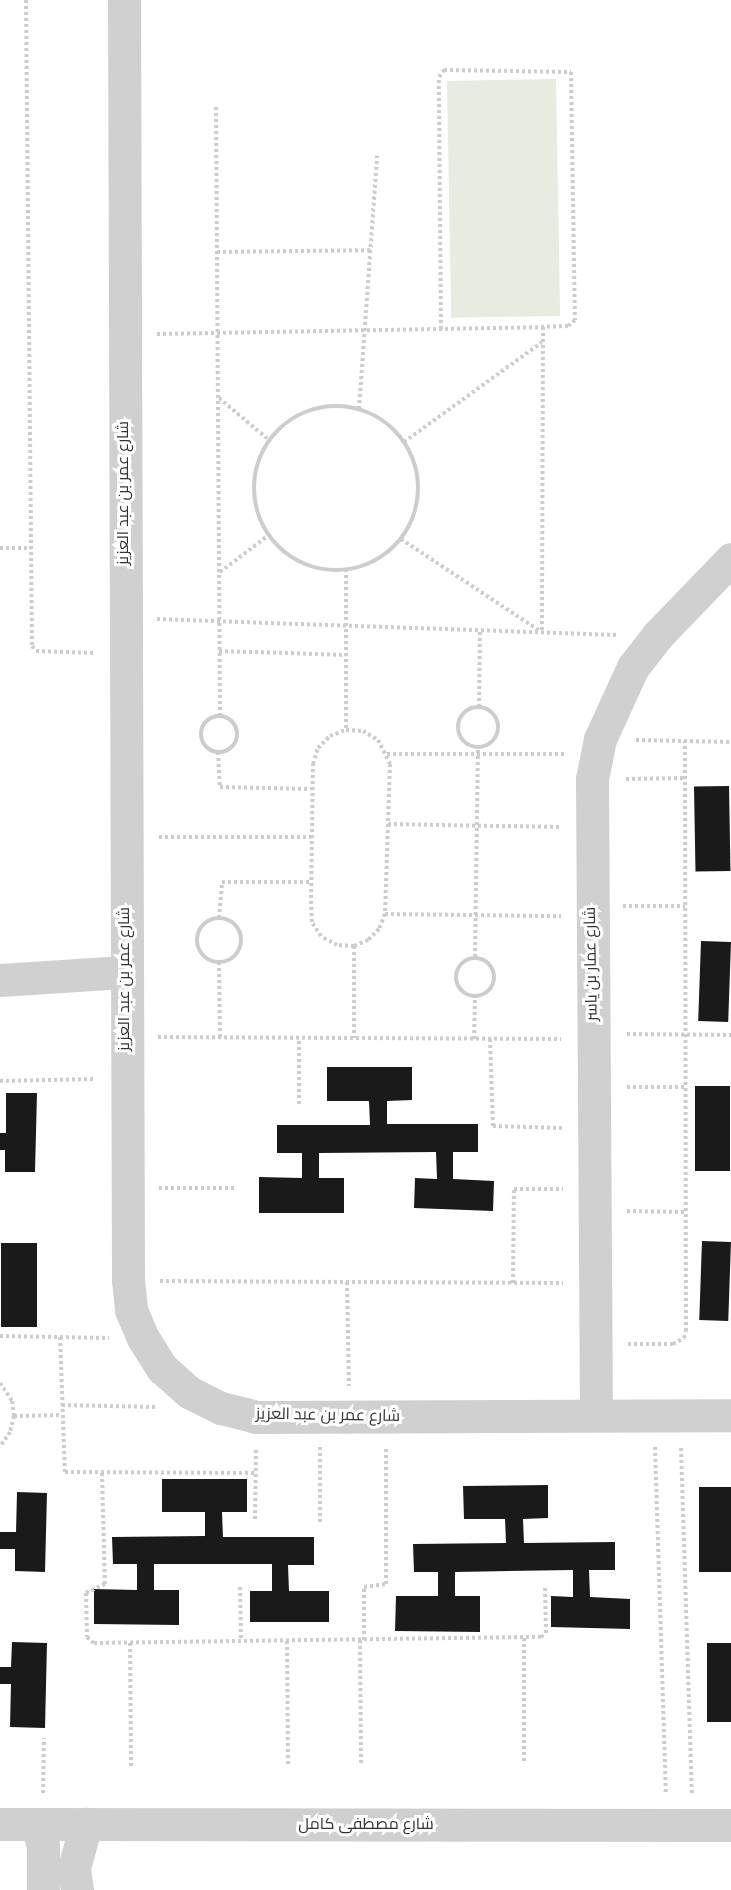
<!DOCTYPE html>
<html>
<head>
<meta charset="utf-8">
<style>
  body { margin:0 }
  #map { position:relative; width:731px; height:1890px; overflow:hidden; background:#fff; font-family:Figtree,Cairo,sans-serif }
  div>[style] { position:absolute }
  .green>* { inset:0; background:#e6ecdf; transform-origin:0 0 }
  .building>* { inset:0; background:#1a1a1a; transform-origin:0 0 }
  .path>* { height:4px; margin-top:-2px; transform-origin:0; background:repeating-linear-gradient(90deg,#cdcdcd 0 3px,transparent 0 6px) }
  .path>.ring { margin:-2px; padding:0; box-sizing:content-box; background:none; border:4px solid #cdcdcd; border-radius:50% }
  .minor>* { height:33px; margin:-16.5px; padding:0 16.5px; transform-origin:16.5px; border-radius:16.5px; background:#d0d0d0 }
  span { translate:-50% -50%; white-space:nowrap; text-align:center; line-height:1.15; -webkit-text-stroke:6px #fff; paint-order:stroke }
  .street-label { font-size:16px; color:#333 }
</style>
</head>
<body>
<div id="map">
  <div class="green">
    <i style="left:556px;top:79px;width:237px;height:109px;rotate:89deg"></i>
  </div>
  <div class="building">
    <i style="left:729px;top:786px;width:85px;height:35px;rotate:89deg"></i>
    <i style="left:701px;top:941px;width:30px;height:80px;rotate:2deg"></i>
    <i style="clip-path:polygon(327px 1067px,412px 1067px,412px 1100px,387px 1101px,387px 1124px,478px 1124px,478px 1152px,453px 1152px,453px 1179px,494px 1181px,493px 1211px,414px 1208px,415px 1178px,437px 1179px,436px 1152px,319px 1153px,319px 1178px,344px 1178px,344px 1213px,259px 1213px,259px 1177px,302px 1178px,302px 1153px,277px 1153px,277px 1125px,370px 1125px,369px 1101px,327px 1101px)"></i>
    <i style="left:695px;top:1086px;width:35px;height:85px"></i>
    <i style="clip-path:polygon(6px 1093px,37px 1093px,35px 1172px,5px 1172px,5px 1150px,0 1150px,0 1133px,6px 1133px)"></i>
    <i style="left:702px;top:1241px;width:29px;height:79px;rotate:2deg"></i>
    <i style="left:1px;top:1243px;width:36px;height:84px"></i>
    <i style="clip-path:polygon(162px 1479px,247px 1479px,247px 1512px,222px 1512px,223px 1537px,314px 1537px,314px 1565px,288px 1565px,289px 1591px,329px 1591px,329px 1622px,250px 1622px,250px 1591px,272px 1591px,272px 1564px,154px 1564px,154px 1590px,179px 1590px,179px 1625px,94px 1624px,94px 1589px,137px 1590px,137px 1564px,113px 1564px,112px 1537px,205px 1536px,205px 1512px,162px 1512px)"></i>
    <i style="clip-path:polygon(548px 1485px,548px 1518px,523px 1519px,524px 1543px,615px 1542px,615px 1570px,589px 1570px,590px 1597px,630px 1599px,630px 1629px,551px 1627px,551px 1596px,573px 1597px,573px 1570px,455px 1572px,455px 1596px,480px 1596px,480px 1632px,395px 1631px,396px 1596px,438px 1596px,438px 1572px,414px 1572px,413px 1544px,506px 1543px,505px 1519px,464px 1519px,463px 1486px)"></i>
    <i style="left:699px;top:1487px;width:32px;height:85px"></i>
    <i style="clip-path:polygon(17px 1492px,47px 1493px,45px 1572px,15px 1571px,15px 1549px,0 1549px,0 1532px,16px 1532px)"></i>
    <i style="clip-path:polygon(12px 1642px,47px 1643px,45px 1728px,10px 1727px,11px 1684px,0 1684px,0 1667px,11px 1667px)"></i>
    <i style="left:707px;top:1643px;width:24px;height:79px"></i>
  </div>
  <div class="path">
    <i style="left:26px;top:0;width:646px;rotate:89.47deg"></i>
    <i style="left:32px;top:646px;width:6px;rotate:51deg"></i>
    <i style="left:36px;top:651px;width:57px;rotate:2deg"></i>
    <i style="left:216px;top:107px;width:609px;rotate:89.62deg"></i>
    <i style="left:217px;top:252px;width:153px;rotate:-0.7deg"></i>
    <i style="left:441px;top:329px;width:252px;rotate:-90.5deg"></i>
    <i style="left:439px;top:77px;width:9px;rotate:-54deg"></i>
    <i style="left:444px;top:70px;width:127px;rotate:0.9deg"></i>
    <i style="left:571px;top:72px;width:248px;rotate:89.1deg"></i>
    <i style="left:575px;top:320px;width:9px;rotate:139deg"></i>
    <i style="left:568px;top:326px;width:25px;rotate:178deg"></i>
    <i style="left:157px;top:334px;width:386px;rotate:-1deg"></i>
    <i style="left:543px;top:327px;width:305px;rotate:90.2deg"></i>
    <i style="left:219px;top:398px;width:65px;rotate:40deg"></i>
    <i class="ring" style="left:254px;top:406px;width:160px;height:160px"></i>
    <i style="left:359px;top:409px;width:254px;rotate:-85.9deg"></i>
    <i style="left:404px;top:442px;width:170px;rotate:-35.9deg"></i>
    <i style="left:401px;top:539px;width:167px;rotate:33.5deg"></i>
    <i style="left:0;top:548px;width:31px"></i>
    <i style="left:346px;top:569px;width:161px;rotate:90deg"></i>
    <i style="left:220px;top:572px;width:61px;rotate:-37.1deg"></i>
    <i style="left:157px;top:619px;width:460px;rotate:2deg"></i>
    <i style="left:219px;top:651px;width:127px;rotate:1.8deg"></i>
    <i style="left:479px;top:707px;width:77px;rotate:-89.3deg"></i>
    <i class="ring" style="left:458px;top:707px;width:36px;height:36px"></i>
    <i class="ring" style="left:201px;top:716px;width:32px;height:32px"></i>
    <i style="left:346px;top:730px;width:17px;rotate:3deg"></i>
    <i style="left:363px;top:731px;width:17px;rotate:31deg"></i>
    <i style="left:378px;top:740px;width:27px;rotate:63deg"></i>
    <i style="left:390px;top:764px;width:150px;rotate:91.9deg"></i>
    <i style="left:385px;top:914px;width:16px;rotate:112deg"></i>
    <i style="left:379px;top:929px;width:16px;rotate:135deg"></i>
    <i style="left:368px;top:940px;width:15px;rotate:157deg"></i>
    <i style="left:354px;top:946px;width:17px;rotate:-177deg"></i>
    <i style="left:337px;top:945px;width:18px;rotate:-151deg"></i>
    <i style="left:321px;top:936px;width:17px;rotate:-123deg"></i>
    <i style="left:312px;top:922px;width:18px;rotate:-93deg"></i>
    <i style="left:311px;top:904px;width:140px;rotate:-89.2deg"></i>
    <i style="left:313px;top:764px;width:17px;rotate:-73deg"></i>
    <i style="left:318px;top:748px;width:17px;rotate:-45deg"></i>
    <i style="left:330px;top:736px;width:17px;rotate:-21deg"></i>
    <i style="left:636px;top:740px;width:95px;rotate:1.2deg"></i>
    <i style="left:218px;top:752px;width:35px;rotate:87deg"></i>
    <i style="left:220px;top:787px;width:91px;rotate:1.3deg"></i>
    <i style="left:387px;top:754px;width:177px"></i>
    <i style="left:626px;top:779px;width:59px;rotate:-1deg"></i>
    <i style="left:388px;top:824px;width:173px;rotate:1deg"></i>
    <i style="left:159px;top:837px;width:152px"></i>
    <i style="left:623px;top:906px;width:62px"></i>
    <i style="left:385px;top:914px;width:176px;rotate:0.7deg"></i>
    <i style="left:219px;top:918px;width:36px;rotate:-85deg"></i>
    <i style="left:222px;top:882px;width:89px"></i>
    <i class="ring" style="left:197px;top:918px;width:40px;height:40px"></i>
    <i style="left:354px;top:946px;width:92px;rotate:90deg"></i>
    <i style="left:475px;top:957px;width:210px;rotate:-89.2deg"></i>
    <i class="ring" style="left:456px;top:958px;width:34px;height:34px"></i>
    <i style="left:219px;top:962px;width:75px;rotate:89.2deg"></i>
    <i style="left:627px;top:1034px;width:104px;rotate:0.6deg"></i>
    <i style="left:158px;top:1037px;width:403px;rotate:0.3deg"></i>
    <i style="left:474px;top:1039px;width:42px;rotate:-88.6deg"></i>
    <i style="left:490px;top:1039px;width:87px;rotate:88deg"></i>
    <i style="left:493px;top:1126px;width:69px;rotate:1.7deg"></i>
    <i style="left:0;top:1081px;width:95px;rotate:-1.2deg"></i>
    <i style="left:627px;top:1087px;width:59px"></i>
    <i style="left:299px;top:1104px;width:66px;rotate:-90deg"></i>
    <i style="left:159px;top:1188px;width:75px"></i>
    <i style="left:627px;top:1211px;width:59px;rotate:1deg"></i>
    <i style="left:160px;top:1281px;width:403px;rotate:0.3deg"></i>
    <i style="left:347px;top:1282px;width:104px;rotate:88.9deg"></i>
    <i style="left:513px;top:1283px;width:94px;rotate:-89.4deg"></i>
    <i style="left:514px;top:1189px;width:49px"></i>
    <i style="left:0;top:1336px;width:109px;rotate:1.1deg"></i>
    <i style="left:60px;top:1337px;width:135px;rotate:87.9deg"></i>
    <i style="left:65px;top:1472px;width:191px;rotate:0.3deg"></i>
    <i style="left:628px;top:1344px;width:45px"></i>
    <i style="left:673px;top:1344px;width:13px;rotate:-29deg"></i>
    <i style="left:684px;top:1338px;width:7px;rotate:-74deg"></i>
    <i style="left:686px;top:1331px;width:590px;rotate:-90.1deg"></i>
    <i style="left:0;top:1383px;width:22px;rotate:56deg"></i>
    <i style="left:12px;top:1401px;width:15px;rotate:82deg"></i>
    <i style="left:14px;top:1416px;width:16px;rotate:104deg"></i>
    <i style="left:10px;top:1432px;width:18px;rotate:124deg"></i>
    <i style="left:62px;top:1405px;width:93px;rotate:1.2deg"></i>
    <i style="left:14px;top:1416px;width:48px;rotate:-1.2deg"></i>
    <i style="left:655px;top:1447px;width:347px;rotate:88.2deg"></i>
    <i style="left:681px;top:1448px;width:346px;rotate:88.2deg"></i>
    <i style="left:102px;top:1473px;width:111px;rotate:88.5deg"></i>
    <i style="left:105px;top:1584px;width:21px;rotate:155deg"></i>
    <i style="left:86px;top:1593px;width:44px;rotate:88.7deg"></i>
    <i style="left:87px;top:1637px;width:9px;rotate:41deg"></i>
    <i style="left:94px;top:1643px;width:447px;rotate:-0.8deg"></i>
    <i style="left:541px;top:1637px;width:6px;rotate:-39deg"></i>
    <i style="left:546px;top:1633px;width:48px;rotate:-91.2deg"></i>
    <i style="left:255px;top:1519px;width:71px;rotate:-89.2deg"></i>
    <i style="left:320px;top:1522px;width:75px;rotate:-90deg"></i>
    <i style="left:240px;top:1587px;width:54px;rotate:88.9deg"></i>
    <i style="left:524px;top:1638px;width:123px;rotate:90deg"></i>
    <i style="left:360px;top:1640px;width:123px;rotate:89.5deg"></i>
    <i style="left:364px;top:1640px;width:53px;rotate:-90deg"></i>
    <i style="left:364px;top:1587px;width:22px;rotate:-8deg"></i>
    <i style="left:386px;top:1584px;width:137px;rotate:-90deg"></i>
    <i style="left:287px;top:1641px;width:123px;rotate:89.5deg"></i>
    <i style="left:130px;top:1643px;width:123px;rotate:89.5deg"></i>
    <i style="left:43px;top:1793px;width:55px;rotate:-89deg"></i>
  </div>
  <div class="minor">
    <i style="left:124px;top:0;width:1280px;rotate:89.82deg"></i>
    <i style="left:128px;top:1280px;width:30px;rotate:84deg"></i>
    <i style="left:131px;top:1310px;width:30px;rotate:67deg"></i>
    <i style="left:143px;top:1338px;width:36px;rotate:58deg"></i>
    <i style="left:162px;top:1368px;width:36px;rotate:42deg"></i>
    <i style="left:189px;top:1392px;width:36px;rotate:27deg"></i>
    <i style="left:221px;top:1408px;width:36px;rotate:14deg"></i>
    <i style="left:256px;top:1417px;width:475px;rotate:-0.2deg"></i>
    <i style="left:0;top:980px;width:124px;rotate:-3.7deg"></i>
    <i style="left:596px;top:1415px;width:636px;rotate:-90.36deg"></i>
    <i style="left:592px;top:779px;width:41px;rotate:-78.7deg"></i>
    <i style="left:600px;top:739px;width:79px;rotate:-65.4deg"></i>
    <i style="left:633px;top:667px;width:39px;rotate:-52deg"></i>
    <i style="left:657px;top:636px;width:107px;rotate:-46.1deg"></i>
    <i style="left:0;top:1824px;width:731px;rotate:0.08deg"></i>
    <i style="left:37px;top:1824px;width:23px;rotate:75deg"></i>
    <i style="left:43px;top:1846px;width:44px;rotate:90deg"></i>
    <i style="left:77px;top:1890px;width:22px;rotate:-98deg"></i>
    <i style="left:74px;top:1868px;width:46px;rotate:-74.7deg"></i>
  </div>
  <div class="street-label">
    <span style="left:123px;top:493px;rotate:-90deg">شارع عمر بن عبد العزيز</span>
    <span style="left:591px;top:964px;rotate:-91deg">شارع عمار بن ياسر</span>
    <span style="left:124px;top:979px;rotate:-90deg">شارع عمر بن عبد العزيز</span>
    <span style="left:328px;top:1415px;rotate:1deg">شارع عمر بن عبد العزيز</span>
    <span style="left:366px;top:1824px">شارع مصطفى كامل</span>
  </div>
</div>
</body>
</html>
